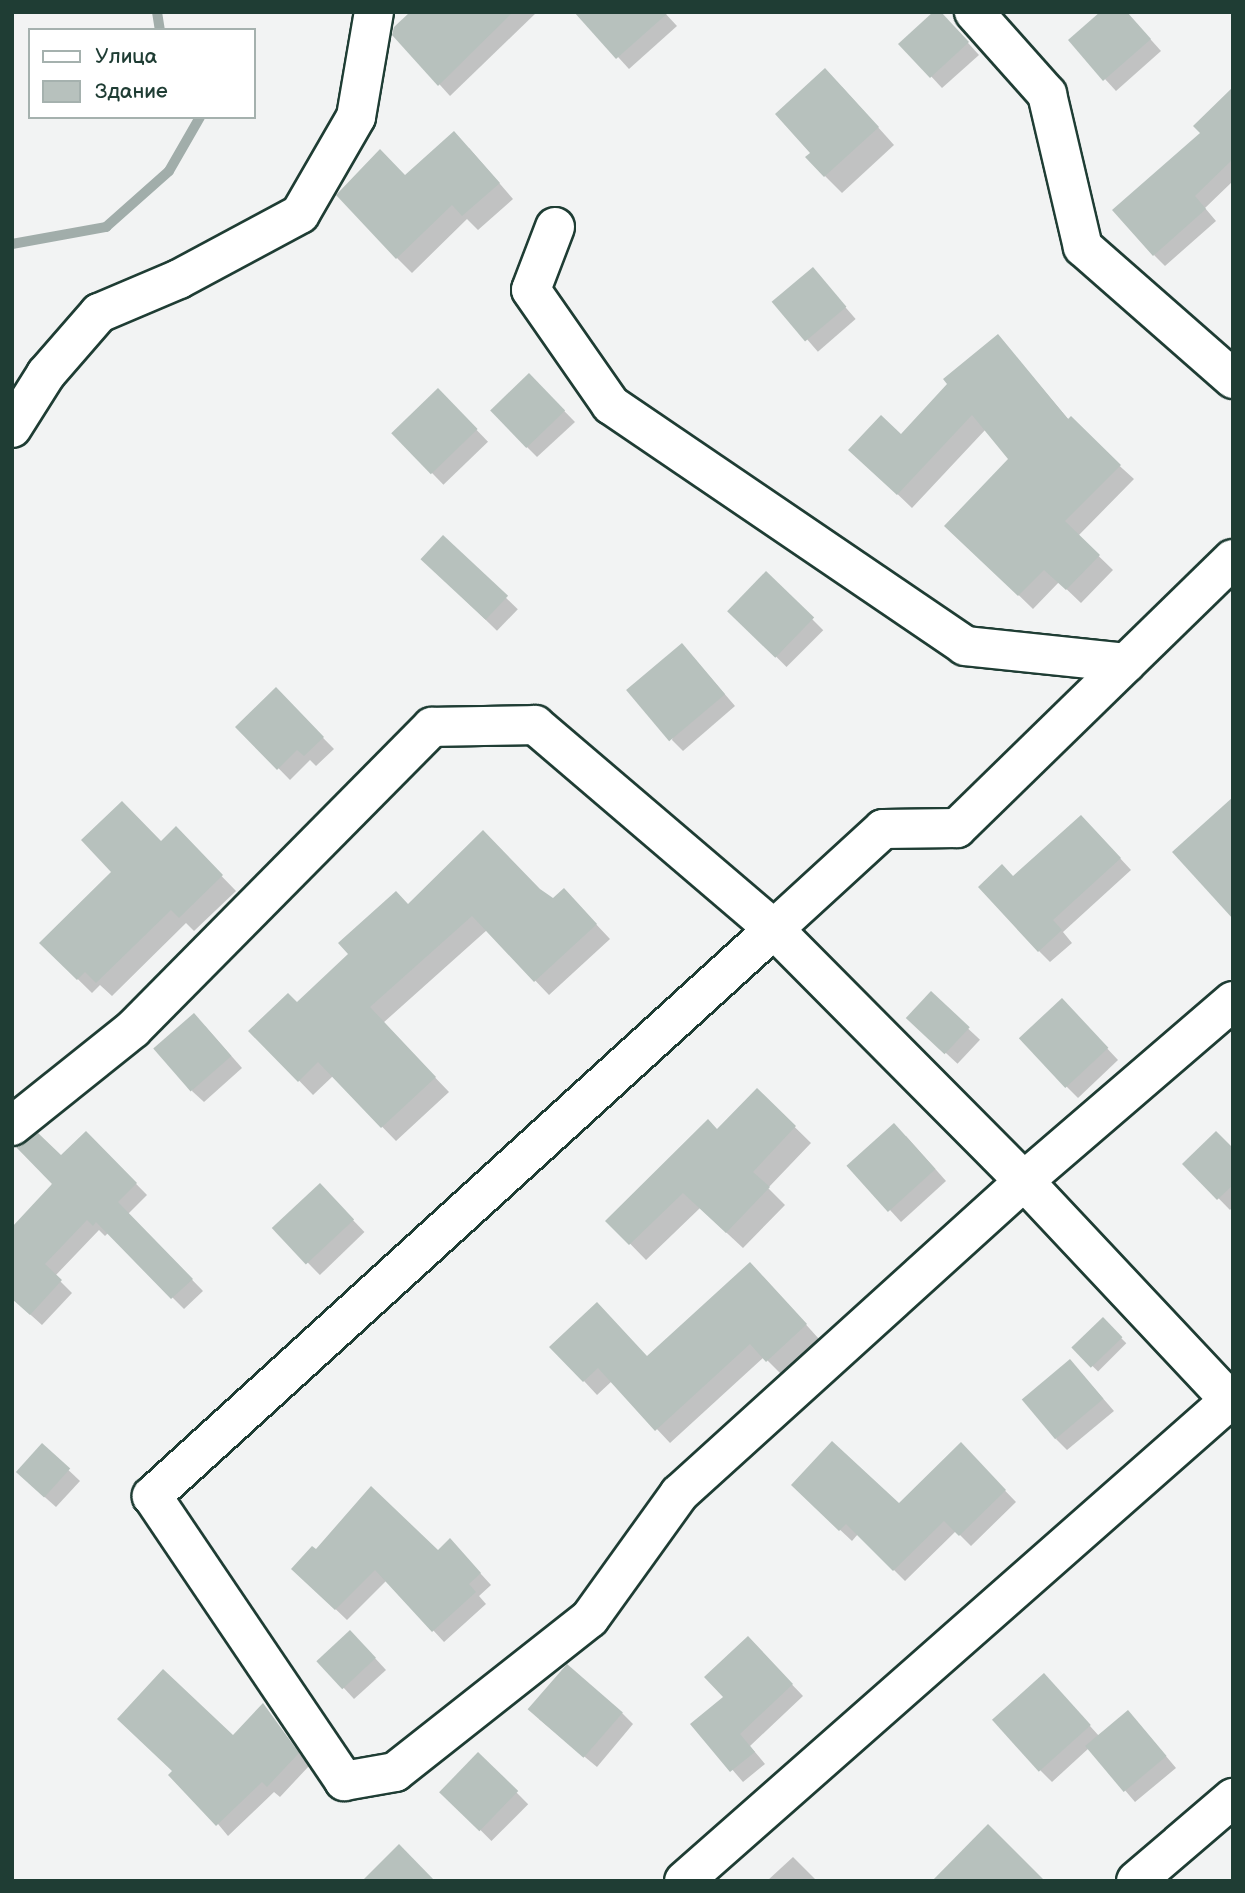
<!DOCTYPE html>
<html>
<head>
<meta charset="utf-8">
<style>
  body { margin:0 }
  #map { position:relative; width:1245px; height:1893px; overflow:hidden; background:#f2f3f3; font-family:"Balsamiq Sans",sans-serif }
  div>[style] { position:absolute }
  .shadow>* { inset:0; background:#0003; transform-origin:0 0 }
  .stream>* { height:10px; margin:-5px; padding:0 5px; transform-origin:5px; border-radius:5px; background:#a1adaa }
  .building>* { inset:0; background:#b7c1bd; transform-origin:0 0 }
  .roads { filter:drop-shadow(2px 0 #1f3d34) drop-shadow(-2px 0 #1f3d34) drop-shadow(0 2px #1f3d34) drop-shadow(0 -2px #1f3d34) }
  .minor>* { height:38px; margin:-19px; padding:0 19px; transform-origin:19px; border-radius:19px; background:#fff }
  span { translate:-50% -50%; white-space:nowrap; text-align:center; line-height:1.15; -webkit-text-stroke:5px #fff; paint-order:stroke }
  .frame { position:absolute; inset:0; border:14px solid #1f3d34; pointer-events:none }
  .legend { position:absolute; left:28px; top:28px; width:228px; height:91px; box-sizing:border-box; background:#fff; border:2px solid #a5b1ae; margin:0; padding:9px 12px; list-style:none; font-size:21px; color:#1f3d34 }
  .legend li { display:flex; align-items:center; gap:14px; height:35px }
  .legend b { width:35px; border:2px solid #a5b1ae }
</style>
</head>
<body>
<div id="map">
  <div class="shadow">
    <i style="clip-path:polygon(413px 12px,537px 12px,450px 96px,394px 34px)"></i>
    <i style="clip-path:polygon(577px 12px,664px 12px,677px 26px,629px 69px)"></i>
    <i style="clip-path:polygon(1126px 12px,1161px 51px,1116px 91px,1105px 79px)"></i>
    <i style="clip-path:polygon(949px 22px,979px 55px,942px 88px,901px 44px)"></i>
    <i style="clip-path:polygon(842px 87px,894px 145px,842px 193px,825px 176px,812px 153px)"></i>
    <i style="clip-path:polygon(1233px 92px,1233px 181px,1205px 208px,1216px 221px,1165px 266px,1154px 255px,1203px 134px)"></i>
    <i style="clip-path:polygon(469px 148px,513px 199px,478px 230px,467px 219px,412px 273px,397px 258px,405px 177px)"></i>
    <i style="left:813px;top:270px;width:65px;height:50px;rotate:49deg"></i>
    <i style="clip-path:polygon(998px 336px,1069px 420px,1134px 479px,1078px 536px,1113px 570px,1081px 603px,1059px 582px,1033px 609px,947px 526px,1011px 459px,986px 429px,912px 508px,865px 463px,901px 436px)"></i>
    <i style="clip-path:polygon(529px 375px,575px 422px,537px 457px,526px 446px)"></i>
    <i style="left:438px;top:390px;width:72px;height:62px;rotate:46deg"></i>
    <i style="left:443px;top:537px;width:104px;height:30px;rotate:44deg"></i>
    <i style="left:766px;top:573px;width:81px;height:52px;rotate:45deg"></i>
    <i style="clip-path:polygon(693px 657px,735px 706px,683px 751px,672px 740px)"></i>
    <i style="clip-path:polygon(276px 690px,334px 749px,316px 766px,310px 760px,290px 780px,238px 727px)"></i>
    <i style="clip-path:polygon(176px 829px,236px 891px,194px 931px,186px 923px,112px 996px,100px 985px,92px 993px,41px 943px)"></i>
    <i style="clip-path:polygon(1093px 829px,1131px 870px,1063px 932px,1072px 943px,1050px 962px,1039px 951px,1014px 878px)"></i>
    <i style="clip-path:polygon(540px 891px,554px 900px,578px 905px,610px 939px,549px 995px,487px 930px,383px 1023px,449px 1092px,396px 1141px,333px 1076px,313px 1095px,251px 1031px,297px 1004px,409px 905px)"></i>
    <i style="left:931px;top:994px;width:67px;height:33px;rotate:43deg"></i>
    <i style="clip-path:polygon(1073px 1012px,1118px 1060px,1078px 1098px,1066px 1086px)"></i>
    <i style="clip-path:polygon(205px 1026px,242px 1068px,204px 1102px,192px 1091px)"></i>
    <i style="clip-path:polygon(757px 1090px,811px 1143px,768px 1188px,785px 1205px,743px 1248px,700px 1208px,646px 1260px,608px 1221px,717px 1131px)"></i>
    <i style="clip-path:polygon(86px 1133px,147px 1195px,128px 1214px,203px 1291px,184px 1309px,108px 1233px,105px 1236px,99px 1230px,55px 1276px,72px 1293px,42px 1325px,12px 1298px,61px 1158px)"></i>
    <i style="clip-path:polygon(906px 1136px,946px 1181px,901px 1222px,890px 1210px)"></i>
    <i style="clip-path:polygon(1233px 1151px,1233px 1207px,1230px 1210px,1185px 1164px)"></i>
    <i style="left:320px;top:1186px;width:64px;height:62px;rotate:46deg"></i>
    <i style="clip-path:polygon(764px 1278px,819px 1339px,781px 1374px,764px 1357px,670px 1443px,612px 1381px,597px 1395px,584px 1381px,597px 1305px,648px 1358px)"></i>
    <i style="left:1103px;top:1320px;width:33px;height:40px;rotate:45deg"></i>
    <i style="clip-path:polygon(1081px 1373px,1114px 1411px,1067px 1450px,1056px 1439px)"></i>
    <i style="clip-path:polygon(42px 1445px,80px 1481px,56px 1507px,29px 1483px)"></i>
    <i style="clip-path:polygon(961px 1445px,1016px 1502px,971px 1546px,956px 1531px,905px 1581px,858px 1534px,852px 1541px,804px 1496px,899px 1505px)"></i>
    <i style="clip-path:polygon(316px 1552px,461px 1552px,491px 1585px,479px 1596px,486px 1604px,444px 1642px,387px 1580px,347px 1620px,305px 1580px)"></i>
    <i style="clip-path:polygon(362px 1644px,386px 1670px,354px 1699px,343px 1687px)"></i>
    <i style="clip-path:polygon(759px 1650px,803px 1696px,750px 1746px,765px 1764px,743px 1782px,693px 1724px,726px 1697px)"></i>
    <i style="clip-path:polygon(1055px 1687px,1099px 1736px,1139px 1724px,1176px 1768px,1135px 1802px,1089px 1748px,1052px 1782px,1040px 1770px)"></i>
    <i style="clip-path:polygon(263px 1705px,309px 1766px,280px 1797px,274px 1792px,228px 1836px,174px 1771px,233px 1738px)"></i>
    <i style="clip-path:polygon(622px 1713px,633px 1724px,597px 1767px,539px 1719px)"></i>
    <i style="left:478px;top:1754px;width:71px;height:52px;rotate:45deg"></i>
    <i style="clip-path:polygon(793px 1857px,817px 1881px,767px 1881px)"></i>
  </div>
  <div class="stream">
    <i style="left:157px;top:12px;width:18px;rotate:81deg"></i>
    <i style="left:12px;top:244px;width:96px;rotate:-10.3deg"></i>
    <i style="left:106px;top:227px;width:84px;rotate:-41.6deg"></i>
    <i style="left:169px;top:171px;width:62px;rotate:-60.1deg"></i>
  </div>
  <div class="building">
    <i style="clip-path:polygon(410px 12px,513px 12px,438px 86px,392px 35px,394px 27px)"></i>
    <i style="clip-path:polygon(574px 12px,669px 12px,616px 59px)"></i>
    <i style="clip-path:polygon(933px 12px,941px 12px,969px 42px,930px 78px,898px 44px)"></i>
    <i style="clip-path:polygon(1100px 12px,1127px 12px,1151px 39px,1103px 81px,1068px 40px)"></i>
    <i style="clip-path:polygon(825px 68px,879px 127px,824px 177px,805px 157px,810px 153px,775px 114px)"></i>
    <i style="clip-path:polygon(1233px 87px,1233px 159px,1195px 196px,1206px 209px,1153px 256px,1112px 210px,1200px 133px,1193px 126px)"></i>
    <i style="clip-path:polygon(454px 131px,500px 183px,462px 216px,452px 205px,396px 259px,336px 195px,380px 149px,405px 175px)"></i>
    <i style="left:813px;top:267px;width:52px;height:54px;rotate:50deg"></i>
    <i style="clip-path:polygon(998px 334px,1068px 419px,1071px 416px,1121px 465px,1065px 521px,1100px 555px,1066px 590px,1044px 570px,1018px 596px,944px 526px,1008px 459px,972px 415px,897px 495px,848px 450px,881px 415px,901px 434px,947px 384px,943px 379px)"></i>
    <i style="left:529px;top:373px;width:52px;height:54px;rotate:46deg"></i>
    <i style="left:438px;top:388px;width:57px;height:65px;rotate:46deg"></i>
    <i style="left:443px;top:535px;width:89px;height:33px;rotate:43deg"></i>
    <i style="left:766px;top:571px;width:67px;height:56px;rotate:44deg"></i>
    <i style="left:682px;top:643px;width:67px;height:73px;rotate:50deg"></i>
    <i style="clip-path:polygon(276px 687px,324px 737px,304px 756px,297px 750px,277px 770px,235px 727px)"></i>
    <i style="clip-path:polygon(1233px 797px,1233px 919px,1172px 852px)"></i>
    <i style="clip-path:polygon(122px 801px,161px 841px,176px 826px,223px 875px,179px 918px,171px 910px,96px 983px,85px 972px,77px 980px,39px 943px,111px 872px,81px 840px)"></i>
    <i style="clip-path:polygon(1081px 815px,1121px 858px,1053px 920px,1062px 930px,1038px 952px,978px 887px,1002px 864px,1013px 876px)"></i>
    <i style="clip-path:polygon(483px 830px,540px 889px,553px 898px,564px 888px,597px 924px,534px 982px,472px 916px,370px 1007px,436px 1077px,381px 1128px,318px 1062px,298px 1082px,248px 1031px,288px 993px,297px 1002px,348px 954px,338px 943px,396px 891px,408px 904px)"></i>
    <i style="left:931px;top:991px;width:53px;height:37px;rotate:43deg"></i>
    <i style="left:1062px;top:998px;width:68px;height:59px;rotate:47deg"></i>
    <i style="left:194px;top:1013px;width:57px;height:54px;rotate:49deg"></i>
    <i style="clip-path:polygon(757px 1088px,796px 1126px,753px 1172px,770px 1187px,726px 1233px,683px 1193px,629px 1245px,605px 1221px,708px 1119px,717px 1129px)"></i>
    <i style="left:894px;top:1123px;width:62px;height:64px;rotate:48deg"></i>
    <i style="clip-path:polygon(86px 1131px,137px 1183px,118px 1202px,193px 1279px,171px 1299px,96px 1222px,93px 1226px,87px 1220px,45px 1264px,62px 1280px,30px 1315px,12px 1299px,12px 1227px,52px 1184px,16px 1147px,38px 1133px,61px 1155px)"></i>
    <i style="clip-path:polygon(1216px 1131px,1233px 1148px,1233px 1185px,1217px 1200px,1182px 1164px)"></i>
    <i style="left:320px;top:1183px;width:50px;height:66px;rotate:47deg"></i>
    <i style="clip-path:polygon(750px 1262px,807px 1324px,766px 1362px,750px 1344px,655px 1431px,598px 1368px,583px 1382px,549px 1347px,597px 1302px,647px 1356px)"></i>
    <i style="left:1103px;top:1317px;width:28px;height:44px;rotate:46deg"></i>
    <i style="left:1070px;top:1359px;width:52px;height:63px;rotate:50deg"></i>
    <i style="clip-path:polygon(832px 1441px,899px 1503px,961px 1442px,1006px 1490px,959px 1536px,944px 1521px,893px 1571px,846px 1524px,839px 1531px,791px 1485px)"></i>
    <i style="left:42px;top:1443px;width:38px;height:39px;rotate:42deg"></i>
    <i style="clip-path:polygon(371px 1486px,438px 1550px,450px 1538px,481px 1573px,469px 1584px,476px 1592px,432px 1632px,375px 1570px,335px 1610px,291px 1569px,312px 1546px,316px 1549px)"></i>
    <i style="left:350px;top:1630px;width:38px;height:46px;rotate:47deg"></i>
    <i style="clip-path:polygon(748px 1636px,793px 1684px,740px 1734px,755px 1752px,730px 1772px,690px 1724px,723px 1697px,704px 1677px)"></i>
    <i style="left:567px;top:1664px;width:74px;height:60px;rotate:41deg"></i>
    <i style="clip-path:polygon(163px 1669px,233px 1735px,263px 1703px,299px 1753px,267px 1787px,262px 1782px,216px 1826px,168px 1775px,172px 1771px,117px 1719px)"></i>
    <i style="left:1044px;top:1673px;width:70px;height:70px;rotate:48deg"></i>
    <i style="left:1128px;top:1710px;width:60px;height:56px;rotate:50deg"></i>
    <i style="left:478px;top:1752px;width:56px;height:56px;rotate:44deg"></i>
    <i style="clip-path:polygon(988px 1824px,1045px 1881px,932px 1881px)"></i>
    <i style="clip-path:polygon(399px 1844px,435px 1881px,362px 1881px)"></i>
  </div>
  <div class="roads">
    <div class="minor">
      <i style="left:974px;top:12px;width:110px;rotate:48.3deg"></i>
      <i style="left:1047px;top:94px;width:157px;rotate:76.8deg"></i>
      <i style="left:1083px;top:247px;width:200px;rotate:41.3deg"></i>
      <i style="left:555px;top:227px;width:67px;rotate:110.9deg"></i>
      <i style="left:531px;top:290px;width:140px;rotate:55.2deg"></i>
      <i style="left:611px;top:405px;width:428px;rotate:34.2deg"></i>
      <i style="left:965px;top:646px;width:162px;rotate:6deg"></i>
      <i style="left:12px;top:428px;width:64px;rotate:-57.8deg"></i>
      <i style="left:46px;top:374px;width:81px;rotate:-49deg"></i>
      <i style="left:99px;top:313px;width:87px;rotate:-23deg"></i>
      <i style="left:179px;top:279px;width:137px;rotate:-28.2deg"></i>
      <i style="left:300px;top:214px;width:112px;rotate:-60deg"></i>
      <i style="left:356px;top:117px;width:107px;rotate:-80.3deg"></i>
      <i style="left:1233px;top:1001px;width:276px;rotate:139.3deg"></i>
      <i style="left:1024px;top:1181px;width:301px;rotate:46.8deg"></i>
      <i style="left:1230px;top:1400px;width:4px;rotate:-34deg"></i>
      <i style="left:12px;top:1126px;width:155px;rotate:-38.7deg"></i>
      <i style="left:133px;top:1029px;width:425px;rotate:-45.3deg"></i>
      <i style="left:432px;top:727px;width:103px;rotate:-1.1deg"></i>
      <i style="left:535px;top:725px;width:314px;rotate:40.5deg"></i>
      <i style="left:774px;top:929px;width:842px;rotate:137.65deg"></i>
      <i style="left:152px;top:1496px;width:344px;rotate:56deg"></i>
      <i style="left:344px;top:1781px;width:52px;rotate:-10deg"></i>
      <i style="left:395px;top:1772px;width:248px;rotate:-38.3deg"></i>
      <i style="left:590px;top:1618px;width:153px;rotate:-54.3deg"></i>
      <i style="left:679px;top:1494px;width:466px;rotate:-42.2deg"></i>
      <i style="left:1024px;top:1181px;width:355px;rotate:-134.8deg"></i>
      <i style="left:774px;top:929px;width:148px;rotate:-42.5deg"></i>
      <i style="left:883px;top:829px;width:74px;rotate:-0.8deg"></i>
      <i style="left:957px;top:828px;width:385px;rotate:-44.3deg"></i>
      <i style="left:684px;top:1881px;width:728px;rotate:-41.38deg"></i>
      <i style="left:1230px;top:1400px;width:4px;rotate:45deg"></i>
      <i style="left:1136px;top:1881px;width:128px;rotate:-40.6deg"></i>
    </div>
  </div>
  <div class="frame"></div>
  <ul class="legend">
  <li><b style="height:9px;background:#fff"></b>Улица</li>
  <li><b style="height:19px;background:#b7c1bd"></b>Здание</li>
  </ul>
</div>
</body>
</html>
